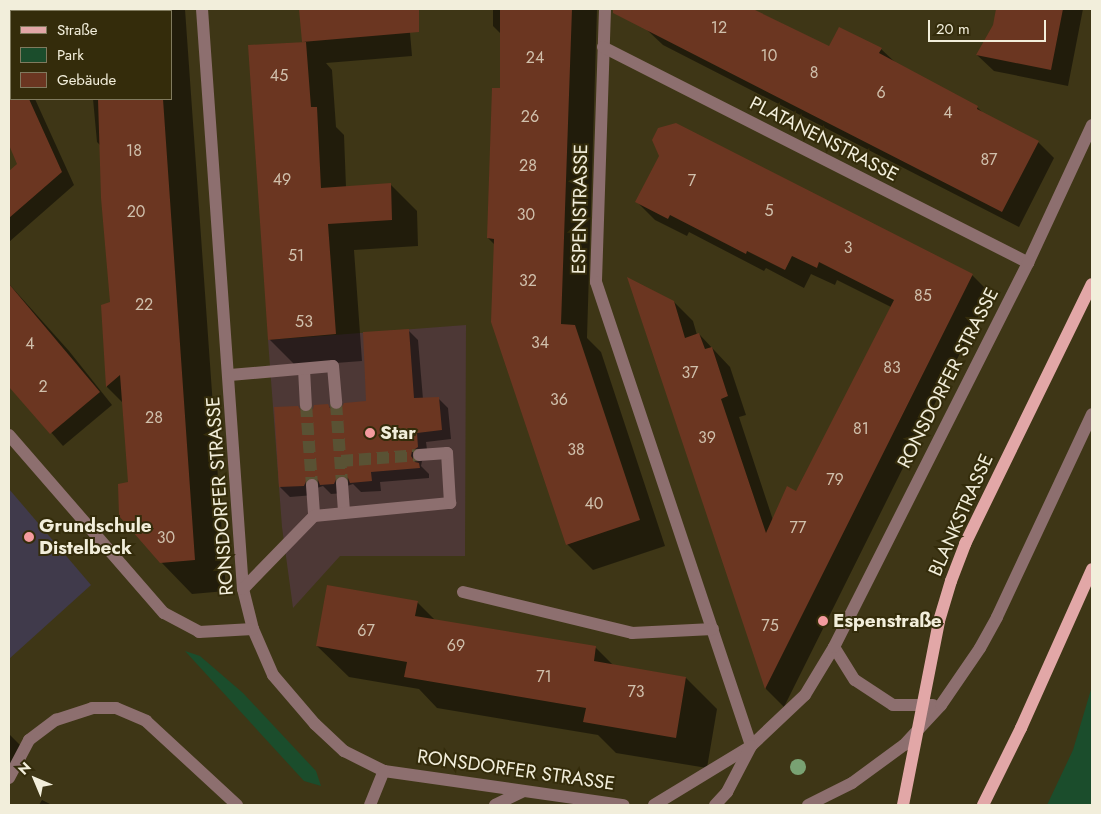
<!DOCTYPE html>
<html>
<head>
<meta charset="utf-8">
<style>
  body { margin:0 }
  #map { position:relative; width:1101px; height:814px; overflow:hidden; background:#3e3616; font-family:Jost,sans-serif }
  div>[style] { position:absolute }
  .commercial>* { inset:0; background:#4d3836 }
  .education>* { inset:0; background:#403a4b }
  .green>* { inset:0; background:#1b4d2c }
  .shadow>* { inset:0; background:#0007 }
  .building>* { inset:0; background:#6b3621 }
  .minor-tunnel>* { height:12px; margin-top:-6px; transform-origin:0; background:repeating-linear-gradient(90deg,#595234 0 12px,transparent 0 18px) }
  .minor>* { height:12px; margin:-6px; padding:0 6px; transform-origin:6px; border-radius:6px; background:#8d6f6f }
  .major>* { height:12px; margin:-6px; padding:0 6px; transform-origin:6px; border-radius:6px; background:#e2a7a7 }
  .major-bridge>* { height:12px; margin:-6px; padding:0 6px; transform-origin:6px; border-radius:6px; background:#e2a7a7 }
  .trees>* { width:16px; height:16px; margin:-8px; border-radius:50%; background:#79a273 }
  .dots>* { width:14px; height:14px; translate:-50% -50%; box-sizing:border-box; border:2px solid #342c0b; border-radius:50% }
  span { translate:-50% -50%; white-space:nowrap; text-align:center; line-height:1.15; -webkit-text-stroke:4px #342c0b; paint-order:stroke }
  .number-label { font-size:16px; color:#d0c0ac }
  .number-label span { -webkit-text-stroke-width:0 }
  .street-label { font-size:19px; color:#f2eedb }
  .poi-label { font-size:19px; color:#f2eedb; font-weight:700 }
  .left { translate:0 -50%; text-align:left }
  .frame { position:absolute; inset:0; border:10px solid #f2eedb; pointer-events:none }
  .legend { position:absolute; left:10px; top:10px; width:162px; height:90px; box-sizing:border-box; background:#342c0b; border:1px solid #807a5e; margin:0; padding:6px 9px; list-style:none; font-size:15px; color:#f2eedb }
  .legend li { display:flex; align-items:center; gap:10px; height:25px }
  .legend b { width:25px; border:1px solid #807a5e }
  .north { position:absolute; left:10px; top:754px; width:50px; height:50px; -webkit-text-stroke:4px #342c0b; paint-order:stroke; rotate:315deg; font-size:14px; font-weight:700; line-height:20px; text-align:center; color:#f2eedb }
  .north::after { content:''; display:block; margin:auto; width:18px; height:22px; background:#f2eedb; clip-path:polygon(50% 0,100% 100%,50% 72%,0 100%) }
  .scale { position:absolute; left:928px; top:20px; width:118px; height:22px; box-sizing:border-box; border:2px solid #f2eedb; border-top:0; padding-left:6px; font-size:15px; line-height:18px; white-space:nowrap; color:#f2eedb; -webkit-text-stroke:4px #342c0b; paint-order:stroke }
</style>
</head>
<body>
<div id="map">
  <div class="commercial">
    <i style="clip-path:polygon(466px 325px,465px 556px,340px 556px,293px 608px,282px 527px,268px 340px)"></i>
  </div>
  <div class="education">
    <i style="clip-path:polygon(9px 489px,91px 585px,9px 659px)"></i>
  </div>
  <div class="green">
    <i style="clip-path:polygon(185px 651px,200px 656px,243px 693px,316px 771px,321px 786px,304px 781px)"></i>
    <i style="clip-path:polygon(1092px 686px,1092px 805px,1047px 805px,1073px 750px)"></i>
  </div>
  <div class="shadow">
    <i style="clip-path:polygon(91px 9px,185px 9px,226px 591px,192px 594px,161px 562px,129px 483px,123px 403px,107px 387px,103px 305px,111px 303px,100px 145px,97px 142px,93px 99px,171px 99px,171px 11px,92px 11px)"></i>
    <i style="clip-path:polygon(300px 9px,408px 9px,412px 56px,326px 63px,332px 70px,336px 127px,344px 135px,346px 187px,390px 184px,417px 211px,418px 246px,354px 250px,362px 361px,296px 366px,269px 339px,305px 43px)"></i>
    <i style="clip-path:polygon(493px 9px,597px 9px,587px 338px,601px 352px,665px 546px,593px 570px,567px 544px,495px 245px,488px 238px,501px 89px,501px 34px,493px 26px)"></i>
    <i style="clip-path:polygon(637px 9px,751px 9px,829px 47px,881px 49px,897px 64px,977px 107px,984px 114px,1038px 142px,1054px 158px,1019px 227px,663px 45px,646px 29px,637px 13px)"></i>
    <i style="clip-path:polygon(997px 9px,1083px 9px,1068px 86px,994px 71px,977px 55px,994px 26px)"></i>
    <i style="clip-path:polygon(9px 68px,11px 71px,11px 99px,35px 99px,74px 185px,9px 242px,9px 173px,18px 164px,9px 142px)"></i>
    <i style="clip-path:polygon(637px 202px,972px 275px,990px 293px,784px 707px,766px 689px,629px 279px,674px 302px,693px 321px,697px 335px,699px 334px,730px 367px,746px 415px,739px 417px,773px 520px,797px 493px,891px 307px,837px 280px,835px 285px,811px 274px,804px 288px,766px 268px,764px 271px,689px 232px,687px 236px,655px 220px)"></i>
    <i style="clip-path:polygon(9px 284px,69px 351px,112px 405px,63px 446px,9px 384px)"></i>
    <i style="clip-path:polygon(408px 330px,418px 340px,423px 399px,438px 398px,448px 408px,451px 439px,426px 442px,428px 457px,422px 461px,421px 466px,429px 474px,429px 478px,380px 482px,381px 491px,361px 492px,353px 484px,347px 486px,344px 493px,331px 494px,323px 486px,317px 488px,314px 495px,290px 497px,280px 487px,297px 407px,307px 414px,327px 405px,336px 412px,368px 403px)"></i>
    <i style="clip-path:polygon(417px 602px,436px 621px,596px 648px,614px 666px,686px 678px,717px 709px,707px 768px,616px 753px,598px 735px,437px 708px,419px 689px,349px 677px,317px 646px)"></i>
    <i style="clip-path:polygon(9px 734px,22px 747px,9px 771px)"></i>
    <i style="clip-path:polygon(42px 800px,52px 805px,39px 805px)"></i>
  </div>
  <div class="building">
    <i style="clip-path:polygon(299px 9px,419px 9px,419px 32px,302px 42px)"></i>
    <i style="clip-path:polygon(500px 9px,572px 9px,561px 324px,575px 325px,640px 520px,566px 545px,491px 322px,494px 239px,487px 238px,492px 88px,500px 88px)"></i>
    <i style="clip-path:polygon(613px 9px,753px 9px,829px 46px,839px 27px,882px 48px,879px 53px,978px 106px,977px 109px,1039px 141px,1002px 212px,613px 13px)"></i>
    <i style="clip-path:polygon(996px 9px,1063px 9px,1051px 70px,976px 55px,993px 25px)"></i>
    <i style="clip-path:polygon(306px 42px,311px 107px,317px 107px,321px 188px,391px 183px,392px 220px,328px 224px,336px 334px,268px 340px,248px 45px)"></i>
    <i style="clip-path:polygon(9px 54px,11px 60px,11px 99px,29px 99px,62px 172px,9px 218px,9px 171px,17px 164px,9px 145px)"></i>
    <i style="clip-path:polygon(98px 99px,163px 99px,195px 560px,160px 563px,119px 516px,118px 484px,128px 482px,120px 375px,106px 387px,101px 305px,110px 302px,101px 198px)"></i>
    <i style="clip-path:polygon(676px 123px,973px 274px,765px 689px,627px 277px,674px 301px,685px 338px,699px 333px,705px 349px,712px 347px,728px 396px,721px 399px,766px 533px,787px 486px,796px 491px,894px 300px,819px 262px,817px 268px,792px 256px,785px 270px,747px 251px,746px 254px,670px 215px,668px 219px,635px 202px,659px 156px,652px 140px,658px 128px)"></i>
    <i style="clip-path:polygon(9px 284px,100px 392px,50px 434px,9px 387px)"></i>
    <i style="clip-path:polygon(409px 329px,414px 398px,439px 397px,442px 430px,417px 433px,418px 447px,412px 451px,411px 456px,415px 462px,419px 463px,420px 468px,371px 472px,372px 481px,350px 483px,348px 478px,342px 475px,337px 477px,334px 484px,320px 485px,318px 480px,312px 477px,307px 479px,304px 486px,279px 487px,274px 407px,298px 406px,302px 412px,307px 413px,313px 409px,314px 405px,328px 404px,330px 408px,336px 411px,341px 409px,344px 403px,366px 401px,363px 332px)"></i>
    <i style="clip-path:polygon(327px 585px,418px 601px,415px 616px,596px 646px,594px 661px,686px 677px,676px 738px,583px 722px,586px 708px,404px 677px,407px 662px,316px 646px)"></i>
  </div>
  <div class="minor-tunnel">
    <i style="left:336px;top:403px;width:80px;rotate:85.7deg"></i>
    <i style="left:306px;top:405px;width:80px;rotate:85.7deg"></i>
    <i style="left:341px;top:461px;width:78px;rotate:-4.4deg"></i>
  </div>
  <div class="minor">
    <i style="left:202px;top:9px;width:581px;rotate:85.96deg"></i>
    <i style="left:243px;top:589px;width:41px;rotate:76deg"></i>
    <i style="left:253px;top:629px;width:50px;rotate:66.5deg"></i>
    <i style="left:273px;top:675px;width:65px;rotate:49.4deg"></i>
    <i style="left:315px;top:724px;width:40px;rotate:43deg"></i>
    <i style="left:344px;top:751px;width:45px;rotate:26.6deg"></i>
    <i style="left:384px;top:771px;width:242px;rotate:8.1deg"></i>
    <i style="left:605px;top:9px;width:273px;rotate:91.9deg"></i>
    <i style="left:596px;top:282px;width:489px;rotate:71.5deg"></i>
    <i style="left:603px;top:47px;width:477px;rotate:26.9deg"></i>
    <i style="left:304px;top:369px;width:36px;rotate:87deg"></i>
    <i style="left:230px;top:375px;width:103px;rotate:-5deg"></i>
    <i style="left:333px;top:366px;width:37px;rotate:85deg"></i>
    <i style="left:9px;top:435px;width:236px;rotate:49deg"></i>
    <i style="left:164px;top:613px;width:40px;rotate:28deg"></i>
    <i style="left:199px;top:632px;width:54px;rotate:-3.2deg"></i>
    <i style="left:342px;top:483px;width:30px;rotate:86deg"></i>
    <i style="left:312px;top:485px;width:31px;rotate:86deg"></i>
    <i style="left:243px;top:589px;width:102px;rotate:-45.8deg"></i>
    <i style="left:314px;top:516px;width:137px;rotate:-5.5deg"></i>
    <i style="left:450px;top:503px;width:50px;rotate:-93.4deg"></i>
    <i style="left:447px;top:453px;width:28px;rotate:176deg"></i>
    <i style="left:463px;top:592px;width:174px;rotate:13.6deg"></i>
    <i style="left:632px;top:633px;width:81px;rotate:-2.8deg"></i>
    <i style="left:834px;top:647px;width:39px;rotate:58deg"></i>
    <i style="left:855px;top:680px;width:45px;rotate:33.3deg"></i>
    <i style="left:893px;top:705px;width:40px"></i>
    <i style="left:9px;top:778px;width:43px;rotate:-62.2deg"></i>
    <i style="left:29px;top:740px;width:34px;rotate:-37deg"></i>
    <i style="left:56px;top:720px;width:38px;rotate:-18deg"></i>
    <i style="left:92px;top:708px;width:24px"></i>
    <i style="left:116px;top:708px;width:33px;rotate:23deg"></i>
    <i style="left:146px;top:721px;width:124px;rotate:42.7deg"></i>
    <i style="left:370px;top:805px;width:37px;rotate:-68deg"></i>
    <i style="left:495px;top:805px;width:30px;rotate:-26deg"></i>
    <i style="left:654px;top:805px;width:114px;rotate:-31.3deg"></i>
    <i style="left:751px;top:746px;width:74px;rotate:-43.4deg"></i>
    <i style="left:805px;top:695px;width:56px;rotate:-58.9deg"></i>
    <i style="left:834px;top:647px;width:430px;rotate:-63.2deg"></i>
    <i style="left:1028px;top:263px;width:152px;rotate:-65.1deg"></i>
    <i style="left:715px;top:805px;width:18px;rotate:-47deg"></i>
    <i style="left:727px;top:792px;width:52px;rotate:-62.4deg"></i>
    <i style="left:808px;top:805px;width:49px;rotate:-26.6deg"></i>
    <i style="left:852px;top:783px;width:64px;rotate:-36.2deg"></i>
    <i style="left:904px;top:745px;width:54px;rotate:-47.2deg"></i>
    <i style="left:941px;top:705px;width:69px;rotate:-55.6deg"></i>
    <i style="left:980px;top:648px;width:35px;rotate:-61deg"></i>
    <i style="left:997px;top:617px;width:224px;rotate:-64.9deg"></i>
  </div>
  <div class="major">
    <i style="left:983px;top:805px;width:86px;rotate:-63.7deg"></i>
    <i style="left:1021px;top:728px;width:174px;rotate:-65.9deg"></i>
  </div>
  <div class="major-bridge">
    <i style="left:903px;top:805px;width:187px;rotate:-78.9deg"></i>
    <i style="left:939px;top:621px;width:42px;rotate:-73.3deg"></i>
    <i style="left:951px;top:581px;width:40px;rotate:-69deg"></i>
    <i style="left:965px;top:544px;width:289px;rotate:-64deg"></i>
  </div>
  <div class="trees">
    <i style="left:798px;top:767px"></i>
  </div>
  <div class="dots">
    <i style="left:370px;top:433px;background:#f49b9f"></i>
    <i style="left:29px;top:537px;background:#f49b9f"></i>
    <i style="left:823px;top:621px;background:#f49b9f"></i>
  </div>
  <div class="number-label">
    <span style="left:719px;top:28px">12</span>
    <span style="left:769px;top:56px">10</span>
    <span style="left:535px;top:58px">24</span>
    <span style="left:814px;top:73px">8</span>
    <span style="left:279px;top:76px">45</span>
    <span style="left:881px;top:93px">6</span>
    <span style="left:948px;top:113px">4</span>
    <span style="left:530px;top:117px">26</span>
    <span style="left:134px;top:151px">18</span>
    <span style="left:989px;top:160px">87</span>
    <span style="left:528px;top:166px">28</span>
    <span style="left:282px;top:180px">49</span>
    <span style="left:692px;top:181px">7</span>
    <span style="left:769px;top:211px">5</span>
    <span style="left:136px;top:212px">20</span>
    <span style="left:526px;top:215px">30</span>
    <span style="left:848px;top:248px">3</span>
    <span style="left:296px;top:256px">51</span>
    <span style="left:528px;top:281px">32</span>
    <span style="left:923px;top:296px">85</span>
    <span style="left:144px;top:305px">22</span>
    <span style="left:304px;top:322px">53</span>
    <span style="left:540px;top:343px">34</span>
    <span style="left:30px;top:344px">4</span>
    <span style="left:892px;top:368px">83</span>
    <span style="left:690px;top:373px">37</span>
    <span style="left:43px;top:387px">2</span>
    <span style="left:559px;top:400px">36</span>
    <span style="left:154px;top:418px">28</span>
    <span style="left:861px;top:429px">81</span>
    <span style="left:707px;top:438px">39</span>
    <span style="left:576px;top:450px">38</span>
    <span style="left:835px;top:480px">79</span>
    <span style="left:594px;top:504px">40</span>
    <span style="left:798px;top:528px">77</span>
    <span style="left:166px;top:538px">30</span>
    <span style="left:770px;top:626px">75</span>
    <span style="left:366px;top:631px">67</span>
    <span style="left:456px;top:646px">69</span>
    <span style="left:544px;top:677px">71</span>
    <span style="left:636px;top:692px">73</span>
  </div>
  <div class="street-label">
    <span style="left:824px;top:139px;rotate:27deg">PLATANENSTRASSE</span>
    <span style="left:580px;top:209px;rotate:-89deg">ESPENSTRASSE</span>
    <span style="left:948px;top:378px;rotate:-63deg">RONSDORFER STRASSE</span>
    <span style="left:220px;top:496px;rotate:-94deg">RONSDORFER STRASSE</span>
    <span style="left:961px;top:515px;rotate:-66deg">BLANKSTRASSE</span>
    <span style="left:516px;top:770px;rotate:8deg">RONSDORFER STRASSE</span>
  </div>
  <div class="poi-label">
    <span class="left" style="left:380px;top:433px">Star</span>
    <span class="left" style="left:39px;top:537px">Grundschule<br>Distelbeck</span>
    <span class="left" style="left:833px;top:621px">Espenstraße</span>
  </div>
  <div class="frame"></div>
  <ul class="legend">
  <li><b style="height:6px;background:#e2a7a7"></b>Straße</li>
  <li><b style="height:14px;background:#1b4d2c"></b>Park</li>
  <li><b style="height:14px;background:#6b3621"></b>Gebäude</li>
  </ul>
  <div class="north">N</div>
  <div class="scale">20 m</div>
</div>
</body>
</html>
